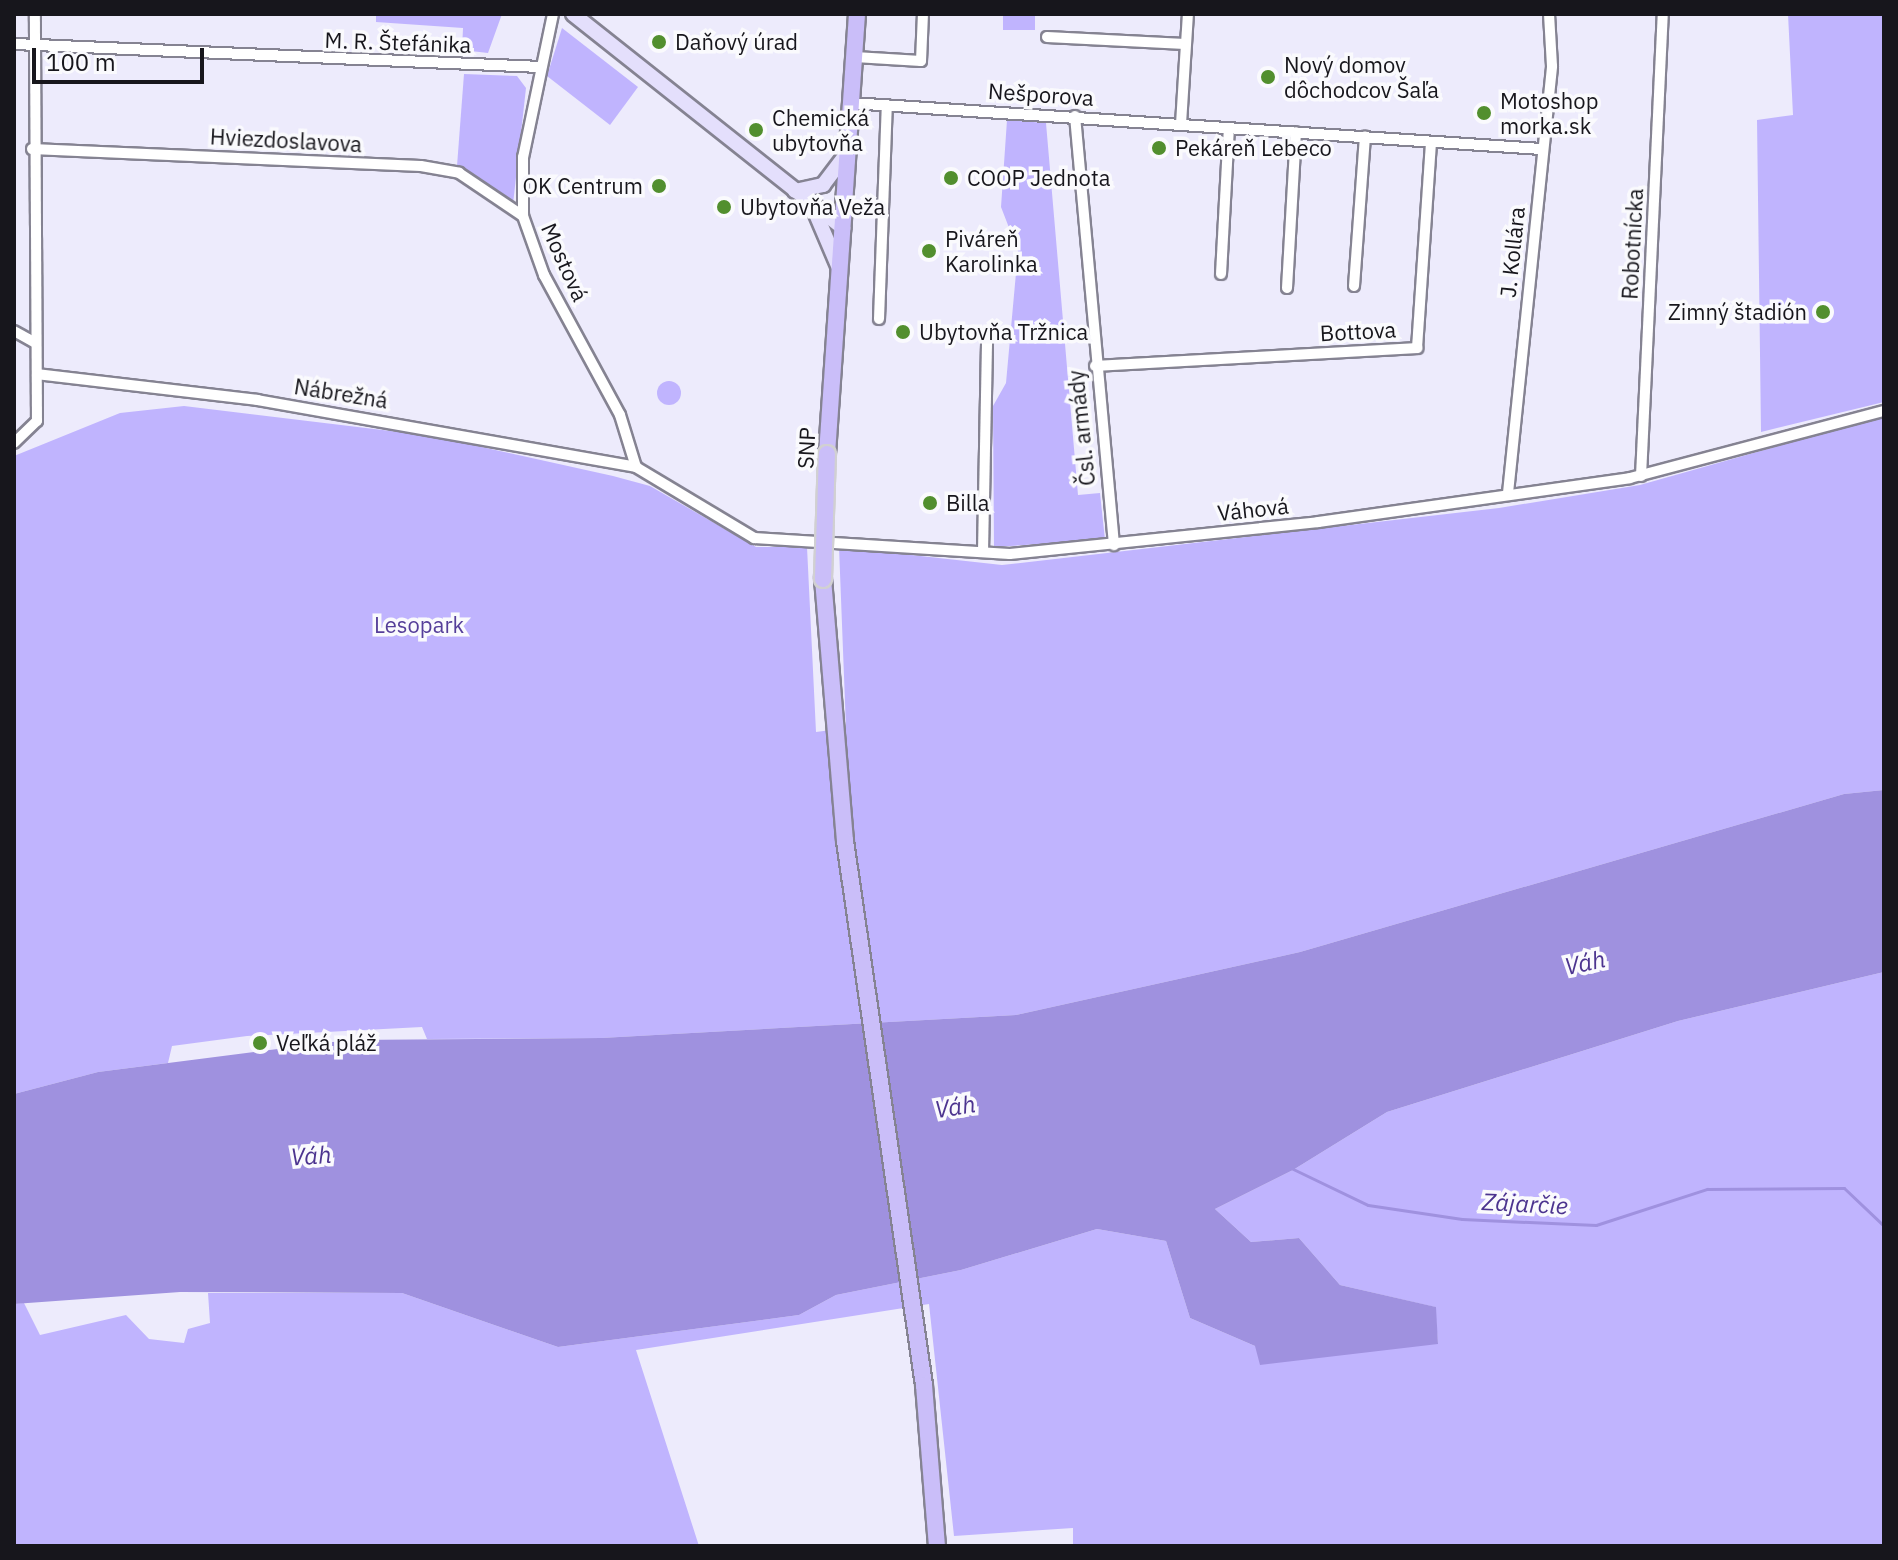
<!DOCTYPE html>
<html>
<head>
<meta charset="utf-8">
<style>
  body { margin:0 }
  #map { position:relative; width:1898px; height:1560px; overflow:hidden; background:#edebfc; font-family:"IBM Plex Sans",sans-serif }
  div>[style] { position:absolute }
  .green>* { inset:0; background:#c0b4fe; transform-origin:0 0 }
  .round { border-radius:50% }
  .water>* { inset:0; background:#9f91df }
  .stream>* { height:3px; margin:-1.5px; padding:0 1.5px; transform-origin:1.5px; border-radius:1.5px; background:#9f91df }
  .roads { filter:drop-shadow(2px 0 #858392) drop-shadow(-2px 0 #858392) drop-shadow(0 2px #858392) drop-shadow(0 -2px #858392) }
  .street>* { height:10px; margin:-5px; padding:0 5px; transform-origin:5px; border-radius:5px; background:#fff }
  .secondary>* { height:14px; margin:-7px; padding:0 7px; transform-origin:7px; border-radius:7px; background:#e4dffc }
  .primary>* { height:16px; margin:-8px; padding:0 8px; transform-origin:8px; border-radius:8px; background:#cabef9 }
  .bridges { filter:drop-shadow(2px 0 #d1d0d2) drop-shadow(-2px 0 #d1d0d2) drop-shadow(0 2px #d1d0d2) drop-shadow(0 -2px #d1d0d2) }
  .primary-bridge>* { height:16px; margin:-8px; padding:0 8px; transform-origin:8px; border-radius:8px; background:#cabef9 }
  .dots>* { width:22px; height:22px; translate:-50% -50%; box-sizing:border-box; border:4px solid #fafafd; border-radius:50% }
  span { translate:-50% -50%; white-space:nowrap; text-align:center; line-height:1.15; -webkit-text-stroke:7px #fafafd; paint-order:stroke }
  .street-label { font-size:22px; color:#17161c }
  .poi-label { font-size:22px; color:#17161c }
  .left { translate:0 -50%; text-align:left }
  .right { translate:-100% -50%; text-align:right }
  .park-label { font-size:22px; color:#553e99 }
  .water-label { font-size:24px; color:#4c348f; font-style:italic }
  .frame { position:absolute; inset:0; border:16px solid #17161c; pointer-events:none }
  .scale { position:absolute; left:32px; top:48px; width:172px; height:36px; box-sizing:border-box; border:4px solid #17161c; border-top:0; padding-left:10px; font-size:24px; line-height:28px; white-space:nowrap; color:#17161c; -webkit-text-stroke:6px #fafafd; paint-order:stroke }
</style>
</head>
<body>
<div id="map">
  <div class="green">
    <i style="clip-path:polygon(376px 14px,502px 14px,488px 53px,462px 50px,463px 28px,376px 22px)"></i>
    <i style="left:1003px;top:14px;width:32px;height:16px"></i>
    <i style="clip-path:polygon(1788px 14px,1884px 14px,1884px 402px,1761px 432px,1757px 120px,1793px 115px)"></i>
    <i style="clip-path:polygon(562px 28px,638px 87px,610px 125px,547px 76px)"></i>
    <i style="clip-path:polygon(464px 74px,517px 76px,526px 88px,513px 204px,457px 166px)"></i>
    <i style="clip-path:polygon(1007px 120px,1046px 123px,1078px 495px,1100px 493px,1105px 540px,994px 547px,993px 406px,1006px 383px,1018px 251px,1001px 207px)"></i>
    <i class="round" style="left:657px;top:381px;width:24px;height:24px"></i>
    <i style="clip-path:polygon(184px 406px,432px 436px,613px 476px,650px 486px,756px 547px,807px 547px,816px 732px,846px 728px,839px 547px,1002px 565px,1499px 508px,1640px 485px,1884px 416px,1884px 790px,1844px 794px,1300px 952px,1016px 1015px,601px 1038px,427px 1039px,422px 1027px,247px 1036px,172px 1046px,168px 1063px,98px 1072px,14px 1094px,14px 456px,120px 413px)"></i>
    <i style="clip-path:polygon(1884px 972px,1884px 1546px,1073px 1546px,1073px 1528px,954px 1536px,929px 1304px,636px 1350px,699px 1546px,14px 1546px,14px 1304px,24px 1303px,40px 1335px,126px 1315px,149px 1339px,184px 1343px,188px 1329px,210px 1323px,208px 1293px,402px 1293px,558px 1347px,799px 1315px,836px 1295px,961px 1270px,1097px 1229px,1166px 1241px,1190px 1318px,1255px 1346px,1438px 1344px,1435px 1307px,1340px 1285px,1299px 1238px,1251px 1242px,1215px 1209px,1293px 1170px,1387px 1112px,1678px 1021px)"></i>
  </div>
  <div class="water">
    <i style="clip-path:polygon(1884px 790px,1884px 972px,1678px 1021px,1387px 1112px,1293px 1170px,1215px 1209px,1251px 1242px,1299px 1238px,1340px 1285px,1436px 1307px,1438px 1344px,1260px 1365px,1255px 1346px,1190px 1318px,1166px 1241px,1097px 1229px,961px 1270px,836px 1295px,799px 1315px,558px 1347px,402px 1293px,180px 1292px,14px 1304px,14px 1094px,98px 1072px,349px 1040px,601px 1038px,1016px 1015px,1300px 952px,1844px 794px)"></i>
  </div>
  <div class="stream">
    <i style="left:1291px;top:1168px;width:85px;rotate:25.7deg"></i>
    <i style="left:1368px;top:1205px;width:95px;rotate:8.5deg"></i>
    <i style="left:1462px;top:1219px;width:134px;rotate:2.6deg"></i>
    <i style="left:1596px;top:1225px;width:117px;rotate:-18deg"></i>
    <i style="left:1707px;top:1189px;width:137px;rotate:-0.4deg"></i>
    <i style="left:1844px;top:1188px;width:55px;rotate:43.5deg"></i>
  </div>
  <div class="roads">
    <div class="street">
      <i style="left:553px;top:14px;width:146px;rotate:101.8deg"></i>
      <i style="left:523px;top:157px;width:59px;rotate:90deg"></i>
      <i style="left:523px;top:216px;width:63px;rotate:70.4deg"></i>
      <i style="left:544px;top:275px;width:159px;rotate:61.5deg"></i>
      <i style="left:620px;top:415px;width:54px;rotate:72.9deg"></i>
      <i style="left:1047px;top:37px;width:138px;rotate:2.9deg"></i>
      <i style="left:14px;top:44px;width:527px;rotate:2.5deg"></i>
      <i style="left:855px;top:57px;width:66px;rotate:3.5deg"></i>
      <i style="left:921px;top:61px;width:47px;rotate:-87.6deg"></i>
      <i style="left:851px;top:103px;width:693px;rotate:3.81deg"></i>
      <i style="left:1075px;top:116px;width:431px;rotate:84.8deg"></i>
      <i style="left:1181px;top:124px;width:110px;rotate:-86.4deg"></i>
      <i style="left:32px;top:149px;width:389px;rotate:2.5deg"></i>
      <i style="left:421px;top:166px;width:39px;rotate:10deg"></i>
      <i style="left:459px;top:173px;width:77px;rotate:33.9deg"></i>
      <i style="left:1221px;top:274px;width:146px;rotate:-86.9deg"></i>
      <i style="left:1354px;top:286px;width:150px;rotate:-85.8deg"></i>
      <i style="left:1287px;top:288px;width:156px;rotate:-86.7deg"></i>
      <i style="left:879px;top:319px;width:214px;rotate:-87.9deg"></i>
      <i style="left:14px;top:331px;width:25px;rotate:29deg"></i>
      <i style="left:1095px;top:366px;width:323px;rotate:-3.2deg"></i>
      <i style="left:1417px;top:348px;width:206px;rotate:-86.1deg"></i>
      <i style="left:37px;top:374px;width:222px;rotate:6.7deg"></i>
      <i style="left:257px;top:400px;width:385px;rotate:10deg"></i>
      <i style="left:636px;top:467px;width:138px;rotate:31deg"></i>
      <i style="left:754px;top:538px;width:256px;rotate:3.6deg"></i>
      <i style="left:1010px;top:554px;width:310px;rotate:-5.9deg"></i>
      <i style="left:1318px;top:522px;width:315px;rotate:-8deg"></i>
      <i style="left:1630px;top:478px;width:263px;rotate:-14.8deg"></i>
      <i style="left:14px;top:443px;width:32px;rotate:-44deg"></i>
      <i style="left:37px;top:421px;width:407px;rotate:-90.3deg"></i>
      <i style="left:1641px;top:476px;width:463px;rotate:-87.3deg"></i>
      <i style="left:1508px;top:493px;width:429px;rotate:-84.1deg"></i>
      <i style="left:1552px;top:66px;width:52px;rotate:-93.3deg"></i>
      <i style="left:983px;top:552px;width:218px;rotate:-88.9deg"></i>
    </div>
    <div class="secondary">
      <i style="left:573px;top:14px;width:345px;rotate:38.4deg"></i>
      <i style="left:795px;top:191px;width:29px;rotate:-12deg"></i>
      <i style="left:823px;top:185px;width:39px;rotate:-53deg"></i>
      <i style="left:813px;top:207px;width:66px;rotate:66.9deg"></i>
    </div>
    <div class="primary">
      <i style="left:827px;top:454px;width:441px;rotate:-86.1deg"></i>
      <i style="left:823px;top:579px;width:263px;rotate:85.2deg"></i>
      <i style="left:845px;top:841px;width:550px;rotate:81.74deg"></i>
      <i style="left:924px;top:1385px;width:162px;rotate:85.4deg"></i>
    </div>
  </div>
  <div class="bridges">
    <div class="primary-bridge">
      <i style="left:823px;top:579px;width:125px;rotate:-88.2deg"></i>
    </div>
  </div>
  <div class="dots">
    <i style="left:659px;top:42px;background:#528f2e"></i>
    <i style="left:1268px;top:77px;background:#528f2e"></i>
    <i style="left:1484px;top:113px;background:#528f2e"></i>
    <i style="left:756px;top:130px;background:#528f2e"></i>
    <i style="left:1159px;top:148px;background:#528f2e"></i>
    <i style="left:951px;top:178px;background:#528f2e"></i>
    <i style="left:659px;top:186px;background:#528f2e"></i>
    <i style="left:724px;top:207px;background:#528f2e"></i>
    <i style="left:929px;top:251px;background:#528f2e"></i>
    <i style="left:1823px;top:312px;background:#528f2e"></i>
    <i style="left:903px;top:332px;background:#528f2e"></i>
    <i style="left:930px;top:503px;background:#528f2e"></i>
    <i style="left:260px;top:1043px;background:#528f2e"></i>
  </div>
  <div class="street-label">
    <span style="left:398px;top:42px;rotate:2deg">M. R. Štefánika</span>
    <span style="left:1041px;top:94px;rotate:4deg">Nešporova</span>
    <span style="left:286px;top:140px;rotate:3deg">Hviezdoslavova</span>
    <span style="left:1632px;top:244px;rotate:-87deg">Robotnícka</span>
    <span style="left:1512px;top:252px;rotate:-84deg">J. Kollára</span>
    <span style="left:565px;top:262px;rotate:66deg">Mostová</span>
    <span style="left:1358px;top:331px;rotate:-3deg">Bottova</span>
    <span style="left:341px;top:393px;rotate:9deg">Nábrežná</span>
    <span style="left:1081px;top:428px;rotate:-96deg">Čsl. armády</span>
    <span style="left:806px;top:448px;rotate:-87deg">SNP</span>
    <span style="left:1253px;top:509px;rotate:-6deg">Váhová</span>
  </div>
  <div class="poi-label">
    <span class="left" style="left:675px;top:42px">Daňový úrad</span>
    <span class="left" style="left:1284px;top:77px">Nový domov<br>dôchodcov Šaľa</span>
    <span class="left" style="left:1500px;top:113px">Motoshop<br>morka.sk</span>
    <span class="left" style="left:772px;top:130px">Chemická<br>ubytovňa</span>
    <span class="left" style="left:1175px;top:148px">Pekáreň Lebeco</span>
    <span class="left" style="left:967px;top:178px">COOP Jednota</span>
    <span class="right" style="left:643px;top:186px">OK Centrum</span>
    <span class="left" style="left:740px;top:207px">Ubytovňa Veža</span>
    <span class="left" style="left:945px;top:251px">Piváreň<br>Karolinka</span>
    <span class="right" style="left:1807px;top:312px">Zimný štadión</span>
    <span class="left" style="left:919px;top:332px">Ubytovňa Tržnica</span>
    <span class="left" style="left:946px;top:503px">Billa</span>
    <span class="left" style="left:276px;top:1043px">Veľká pláž</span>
  </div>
  <div class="park-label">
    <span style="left:419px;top:625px">Lesopark</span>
  </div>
  <div class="water-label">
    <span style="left:1585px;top:963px;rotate:-12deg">Váh</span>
    <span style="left:955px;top:1107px;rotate:-9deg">Váh</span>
    <span style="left:311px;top:1156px;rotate:-4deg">Váh</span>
    <span style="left:1525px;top:1204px;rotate:3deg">Zájarčie</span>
  </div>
  <div class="frame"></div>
  <div class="scale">100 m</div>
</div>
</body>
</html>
